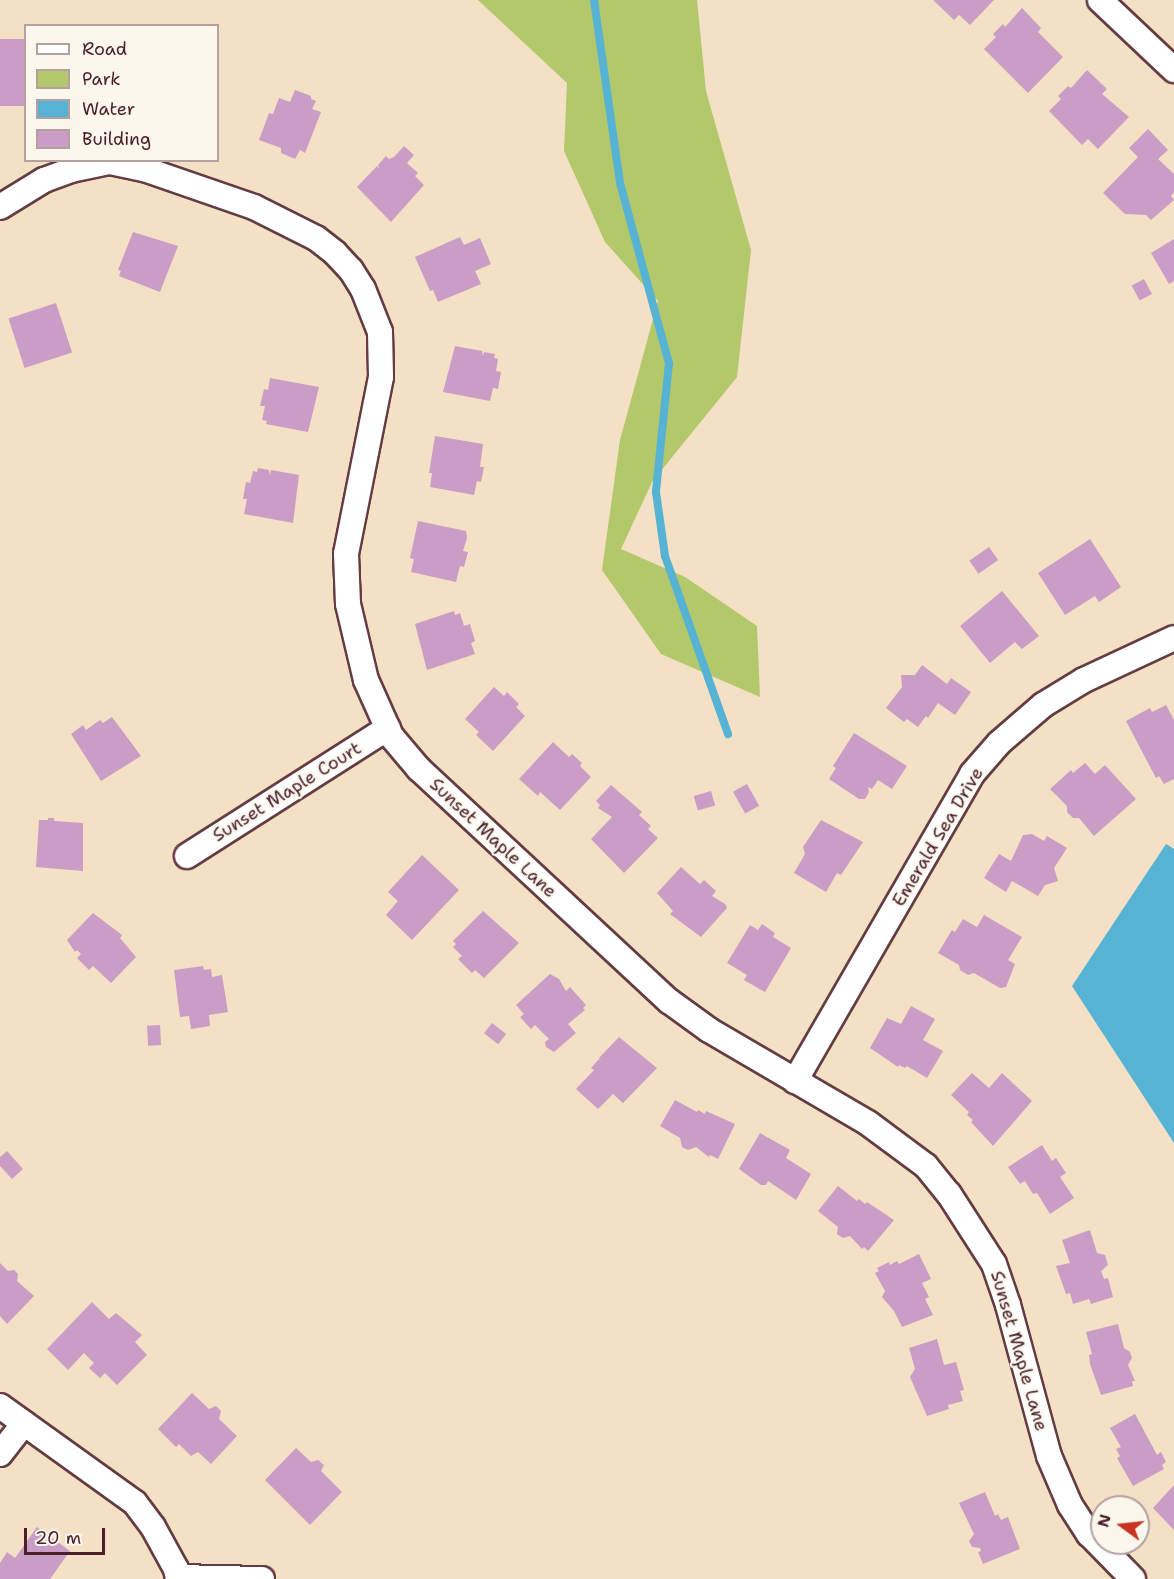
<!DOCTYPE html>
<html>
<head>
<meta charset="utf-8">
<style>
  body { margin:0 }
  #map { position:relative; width:1174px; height:1579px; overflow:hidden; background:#f4e0c5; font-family:"Shantell Sans",sans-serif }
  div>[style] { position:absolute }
  .green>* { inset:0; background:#b3c76b }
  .water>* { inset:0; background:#56b3d4 }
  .stream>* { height:8px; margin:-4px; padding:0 4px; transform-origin:4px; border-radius:4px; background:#56b3d4 }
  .building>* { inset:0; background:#ca9dc6; transform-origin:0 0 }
  .roads { filter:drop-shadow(2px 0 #643c42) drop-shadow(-2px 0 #643c42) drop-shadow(0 2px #643c42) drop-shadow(0 -2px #643c42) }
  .street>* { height:24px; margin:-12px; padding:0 12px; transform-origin:12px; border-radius:12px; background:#fff }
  span { translate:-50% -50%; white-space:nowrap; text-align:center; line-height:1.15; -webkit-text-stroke:4.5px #fbf7ec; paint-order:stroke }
  .street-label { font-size:18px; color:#4a1f2b }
  .legend { position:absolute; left:24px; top:24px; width:195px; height:138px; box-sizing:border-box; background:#fbf7ec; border:2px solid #b4a19f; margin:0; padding:8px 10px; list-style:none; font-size:18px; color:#4a1f2b }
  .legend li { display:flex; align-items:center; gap:12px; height:30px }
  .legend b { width:30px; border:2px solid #b4a19f }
  .north { position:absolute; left:1090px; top:1495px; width:60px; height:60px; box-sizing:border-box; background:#fbf7ec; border:2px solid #b4a19f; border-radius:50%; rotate:285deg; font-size:16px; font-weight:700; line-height:24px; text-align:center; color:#4a1f2b }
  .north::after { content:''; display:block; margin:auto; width:21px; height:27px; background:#c8321e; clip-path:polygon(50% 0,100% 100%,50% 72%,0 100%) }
  .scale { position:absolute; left:24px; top:1528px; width:81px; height:27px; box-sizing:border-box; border:3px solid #4a1f2b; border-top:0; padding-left:8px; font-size:18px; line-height:21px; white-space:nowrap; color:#4a1f2b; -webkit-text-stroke:4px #fbf7ec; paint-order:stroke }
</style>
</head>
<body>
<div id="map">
  <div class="green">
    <i style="clip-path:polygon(478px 0,697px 0,706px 91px,751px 250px,737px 377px,652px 482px,621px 549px,685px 577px,757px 626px,760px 697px,661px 654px,602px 570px,620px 440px,658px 301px,605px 242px,564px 151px,567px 83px)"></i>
  </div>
  <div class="water">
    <i style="clip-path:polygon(1166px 844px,1174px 849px,1174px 1143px,1072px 986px)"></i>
  </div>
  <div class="stream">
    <i style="left:594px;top:0;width:185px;rotate:81.9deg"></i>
    <i style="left:620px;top:183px;width:187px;rotate:74.8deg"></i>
    <i style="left:669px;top:363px;width:130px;rotate:95.8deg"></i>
    <i style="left:656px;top:492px;width:65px;rotate:82deg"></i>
    <i style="left:665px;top:556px;width:189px;rotate:70.5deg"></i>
  </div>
  <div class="building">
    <i style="clip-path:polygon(933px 0,994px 0,970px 25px,959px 15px,954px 20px)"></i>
    <i style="clip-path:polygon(1022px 8px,1041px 28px,1038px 32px,1063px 57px,1028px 93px,984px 49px,996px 37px,993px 34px,1003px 24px,1005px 27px)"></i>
    <i style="left:26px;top:39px;width:67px;height:26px;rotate:90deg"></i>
    <i style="clip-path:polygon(1087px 70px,1107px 89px,1102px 94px,1129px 117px,1098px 149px,1088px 139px,1082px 145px,1049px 111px,1061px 99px,1058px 96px,1068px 86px,1071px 88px)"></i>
    <i style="clip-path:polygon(295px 90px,311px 96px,311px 99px,316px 101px,312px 109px,321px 112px,305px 153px,300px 150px,295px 159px,281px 153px,281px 148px,259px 140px,269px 113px,273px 114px,279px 98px,290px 102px)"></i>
    <i style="clip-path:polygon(1148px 129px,1168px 150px,1158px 159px,1174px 174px,1174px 192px,1171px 196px,1174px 200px,1151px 220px,1146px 215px,1125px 214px,1103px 193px,1138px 157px,1129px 148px)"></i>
    <i style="clip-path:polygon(404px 146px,414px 155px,407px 163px,418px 173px,415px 176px,424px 185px,391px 222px,357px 187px,377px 166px,379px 169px,378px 165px,386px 156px,389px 159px,394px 157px)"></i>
    <i style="clip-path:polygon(133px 232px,178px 246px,160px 292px,119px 276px,121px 271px,118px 270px)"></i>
    <i style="clip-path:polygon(460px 237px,464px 245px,480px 238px,491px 264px,475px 271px,481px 284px,438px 302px,433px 290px,430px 291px,415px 257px)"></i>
    <i style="clip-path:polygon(1174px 239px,1174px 281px,1169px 284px,1151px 253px)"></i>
    <i style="left:1144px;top:279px;width:17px;height:14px;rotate:62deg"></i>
    <i style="left:56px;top:303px;width:52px;height:50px;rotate:72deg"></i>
    <i style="clip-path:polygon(455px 346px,482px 351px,483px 356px,484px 352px,495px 354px,494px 358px,498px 359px,496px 371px,501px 372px,498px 389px,493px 388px,490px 401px,443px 392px)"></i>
    <i style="clip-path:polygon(270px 378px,319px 387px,308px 432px,266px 424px,267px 421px,262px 420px,265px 406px,260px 406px,264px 389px,268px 390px)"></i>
    <i style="clip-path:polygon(435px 436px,483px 444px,480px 467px,484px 467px,481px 482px,477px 481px,474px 495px,430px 487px,432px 473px,429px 473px)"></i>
    <i style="clip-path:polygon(258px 468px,269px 470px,270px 475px,271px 470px,299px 475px,293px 523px,244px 514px,247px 499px,243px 499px,246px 482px,250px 483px,253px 471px,257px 472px)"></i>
    <i style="clip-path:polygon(418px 521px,466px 531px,467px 538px,463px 551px,468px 552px,464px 567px,460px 566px,456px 582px,411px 572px,414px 559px,410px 558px)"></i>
    <i style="clip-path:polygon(1090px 539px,1121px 587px,1099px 602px,1095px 596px,1065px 615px,1038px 573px)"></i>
    <i style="left:989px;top:547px;width:16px;height:24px;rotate:55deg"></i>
    <i style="clip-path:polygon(1002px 591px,1039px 636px,1022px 649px,1015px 642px,990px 663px,960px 626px)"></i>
    <i style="clip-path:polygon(454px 611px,455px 615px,460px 613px,464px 626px,470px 624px,475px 641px,471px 643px,475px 654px,427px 670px,415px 624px)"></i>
    <i style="clip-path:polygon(922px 665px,947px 684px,951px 678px,971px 692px,955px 715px,938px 703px,928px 718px,926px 716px,918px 727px,907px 719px,904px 722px,886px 708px,902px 687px,901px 675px,915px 675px)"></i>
    <i style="clip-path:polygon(494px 687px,504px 696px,507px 692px,519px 704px,516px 707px,525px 716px,493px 751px,476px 735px,479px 732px,465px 719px)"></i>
    <i style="clip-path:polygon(1166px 705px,1174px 720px,1174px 779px,1164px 784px,1159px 776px,1156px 778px,1126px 721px,1150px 708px,1152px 712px)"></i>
    <i style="clip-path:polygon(112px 717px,141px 756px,101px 781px,71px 734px,83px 725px,86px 730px,100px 720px,103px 723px)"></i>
    <i style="clip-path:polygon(854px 733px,907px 766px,892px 789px,878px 780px,872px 789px,868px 787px,869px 792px,865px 799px,859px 799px,829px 779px,836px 768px,833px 766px)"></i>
    <i style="clip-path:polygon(553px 742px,569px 757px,572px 754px,582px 763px,580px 766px,591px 777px,560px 810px,540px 792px,538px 796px,519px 779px)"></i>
    <i style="clip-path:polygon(1085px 763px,1095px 774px,1105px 765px,1136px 799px,1094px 836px,1079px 818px,1073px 818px,1067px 812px,1067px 806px,1050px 789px,1071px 770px,1073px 773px)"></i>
    <i style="left:747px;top:784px;width:25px;height:16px;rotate:61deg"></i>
    <i style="clip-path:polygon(611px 785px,642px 812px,639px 815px,651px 826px,648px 829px,658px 838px,624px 873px,591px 839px,612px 817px,598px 808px,600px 805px,596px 801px)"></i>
    <i style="left:711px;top:791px;width:15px;height:18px;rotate:74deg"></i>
    <i style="clip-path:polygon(48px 818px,54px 818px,54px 821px,83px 823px,83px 871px,36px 867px,39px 820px,48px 820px)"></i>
    <i style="clip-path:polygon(821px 820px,863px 842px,841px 875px,837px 873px,826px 892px,794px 873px,805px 854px,803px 847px)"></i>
    <i style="clip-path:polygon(1032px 834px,1044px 841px,1047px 836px,1067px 848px,1054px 868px,1058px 881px,1045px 885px,1038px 896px,1012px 881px,1006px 892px,984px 878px,999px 854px,1011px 861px,1023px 835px)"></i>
    <i style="clip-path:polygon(422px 855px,459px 890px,412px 940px,386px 915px,398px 901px,388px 892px)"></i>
    <i style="clip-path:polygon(681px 867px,700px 884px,704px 880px,716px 891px,712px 896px,725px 904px,727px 908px,701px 937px,670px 914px,673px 911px,657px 893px)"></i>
    <i style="clip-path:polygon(483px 911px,519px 943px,484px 978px,475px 970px,472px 973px,458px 959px,462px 956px,453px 947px,456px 944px,453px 941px)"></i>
    <i style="clip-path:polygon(93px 913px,122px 935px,120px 938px,136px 957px,111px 983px,93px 966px,89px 970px,77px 958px,81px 954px,77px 950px,75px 952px,67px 940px)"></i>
    <i style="clip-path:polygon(984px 915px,1022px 937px,1008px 960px,1015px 964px,1006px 987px,1000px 988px,974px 973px,968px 975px,960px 970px,959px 965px,938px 953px,952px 930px,955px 932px,963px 919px,977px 927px)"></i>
    <i style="clip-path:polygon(762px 924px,775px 933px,773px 937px,791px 948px,765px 992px,744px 980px,747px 975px,727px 963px,750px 925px,758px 930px)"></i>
    <i style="clip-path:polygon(203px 966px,204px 970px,211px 969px,212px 977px,222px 975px,228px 1012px,209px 1015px,210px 1026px,191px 1029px,189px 1016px,180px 1017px,174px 970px)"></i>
    <i style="clip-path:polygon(550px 974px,559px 979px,566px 991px,570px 987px,586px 1005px,583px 1008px,585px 1010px,568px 1024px,576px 1033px,554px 1052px,546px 1047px,545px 1042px,549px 1039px,535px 1025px,531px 1029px,520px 1017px,524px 1014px,516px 1005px)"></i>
    <i style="clip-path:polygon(911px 1006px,935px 1019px,923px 1040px,943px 1051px,927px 1078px,907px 1066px,905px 1068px,899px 1065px,898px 1067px,870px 1048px,887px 1018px,901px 1024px)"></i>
    <i style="left:492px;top:1023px;width:18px;height:13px;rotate:38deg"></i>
    <i style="left:160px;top:1025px;width:20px;height:13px;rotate:87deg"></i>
    <i style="clip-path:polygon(619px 1037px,657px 1068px,623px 1103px,613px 1094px,598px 1109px,576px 1089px,594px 1070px,591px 1068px,599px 1059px,601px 1062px,599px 1058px)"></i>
    <i style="clip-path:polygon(972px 1073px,989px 1088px,1002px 1073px,1032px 1101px,993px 1146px,971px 1122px,973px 1120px,967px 1115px,969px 1112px,951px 1095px)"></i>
    <i style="clip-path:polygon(675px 1100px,697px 1112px,698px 1110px,705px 1114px,706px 1111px,735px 1124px,718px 1159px,710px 1155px,709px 1157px,696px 1147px,688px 1150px,682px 1147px,680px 1138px,660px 1126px)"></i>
    <i style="clip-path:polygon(760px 1133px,790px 1150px,786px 1158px,811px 1174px,796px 1200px,768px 1181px,766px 1185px,761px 1185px,739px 1169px)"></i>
    <i style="clip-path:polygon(1042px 1145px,1052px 1161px,1056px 1158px,1066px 1173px,1060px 1177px,1074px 1198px,1050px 1214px,1037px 1193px,1033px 1194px,1025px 1181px,1020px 1184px,1008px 1167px)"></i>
    <i style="clip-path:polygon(7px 1151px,23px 1169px,12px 1179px,0 1166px,0 1157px)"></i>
    <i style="clip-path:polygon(838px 1186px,857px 1201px,859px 1199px,865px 1204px,867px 1202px,894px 1220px,868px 1251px,864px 1247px,862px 1249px,850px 1236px,843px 1238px,837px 1234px,838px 1227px,818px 1211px)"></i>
    <i style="clip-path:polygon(1090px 1230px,1097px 1253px,1105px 1255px,1108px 1265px,1101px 1271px,1104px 1279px,1108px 1278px,1113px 1297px,1091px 1304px,1089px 1299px,1073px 1304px,1070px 1293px,1066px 1294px,1056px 1266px,1070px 1263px,1062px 1240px)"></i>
    <i style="clip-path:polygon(919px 1254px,931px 1279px,922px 1283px,929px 1297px,925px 1299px,933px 1315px,902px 1327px,894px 1311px,882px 1297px,885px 1291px,875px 1273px,879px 1271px,877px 1268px,889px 1262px,890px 1265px,897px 1261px,899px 1264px)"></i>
    <i style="clip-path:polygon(0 1263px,8px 1271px,14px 1270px,18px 1274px,17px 1281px,34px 1296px,7px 1324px,0 1316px)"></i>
    <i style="clip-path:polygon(92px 1302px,109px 1319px,116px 1313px,142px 1335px,135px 1342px,147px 1355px,117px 1385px,105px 1373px,100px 1378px,89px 1368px,94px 1363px,84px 1353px,68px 1370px,47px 1349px)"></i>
    <i style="clip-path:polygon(1118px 1324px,1124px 1348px,1130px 1352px,1132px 1358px,1128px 1365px,1135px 1381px,1132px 1381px,1133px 1386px,1101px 1395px,1090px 1364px,1089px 1355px,1092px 1354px,1086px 1332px)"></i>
    <i style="clip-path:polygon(937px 1339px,944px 1365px,956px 1362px,964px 1390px,960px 1391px,963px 1401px,948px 1405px,949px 1409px,927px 1416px,910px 1377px,915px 1369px,909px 1348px)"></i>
    <i style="clip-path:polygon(192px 1393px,209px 1409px,216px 1406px,221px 1411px,219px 1419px,237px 1436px,211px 1464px,198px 1452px,191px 1456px,179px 1444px,176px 1447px,158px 1429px)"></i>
    <i style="clip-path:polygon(1135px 1414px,1157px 1455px,1161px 1452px,1166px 1462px,1162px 1465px,1164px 1469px,1133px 1486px,1117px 1458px,1120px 1456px,1116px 1449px,1121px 1447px,1110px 1428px)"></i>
    <i style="clip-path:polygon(296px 1448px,311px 1462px,318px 1460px,324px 1465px,321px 1471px,342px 1492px,310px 1525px,265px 1480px)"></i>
    <i style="clip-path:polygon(1174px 1485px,1174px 1530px,1153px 1508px)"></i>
    <i style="clip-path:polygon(985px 1492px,995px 1516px,998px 1514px,1001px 1520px,1008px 1517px,1020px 1549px,983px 1564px,978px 1552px,981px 1551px,980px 1548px,972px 1547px,969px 1541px,974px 1534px,959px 1503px)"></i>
    <i style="clip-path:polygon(37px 1527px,70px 1551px,50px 1579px,0 1579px,0 1563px,7px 1552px,15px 1558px)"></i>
  </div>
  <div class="roads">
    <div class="street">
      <i style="left:1100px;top:0;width:102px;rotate:43.4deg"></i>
      <i style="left:0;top:207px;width:52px;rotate:-31.5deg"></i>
      <i style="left:44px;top:180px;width:29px;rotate:-20deg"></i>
      <i style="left:71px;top:170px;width:40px;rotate:-12deg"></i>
      <i style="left:110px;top:162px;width:35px;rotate:12deg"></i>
      <i style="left:144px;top:169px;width:116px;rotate:19.1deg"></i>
      <i style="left:254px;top:207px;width:69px;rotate:26.6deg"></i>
      <i style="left:316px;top:238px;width:24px;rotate:38deg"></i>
      <i style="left:335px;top:253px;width:23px;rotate:47deg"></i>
      <i style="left:351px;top:270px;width:22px;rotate:58deg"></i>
      <i style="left:363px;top:289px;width:46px;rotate:68.4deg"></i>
      <i style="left:380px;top:332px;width:45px;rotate:88.7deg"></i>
      <i style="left:381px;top:377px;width:180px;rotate:101.2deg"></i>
      <i style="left:346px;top:554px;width:50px;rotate:87.7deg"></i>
      <i style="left:348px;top:604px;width:78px;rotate:76.7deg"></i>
      <i style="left:366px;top:680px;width:61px;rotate:65.9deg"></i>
      <i style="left:391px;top:736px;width:43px;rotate:49.7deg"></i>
      <i style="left:419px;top:769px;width:341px;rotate:42.9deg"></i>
      <i style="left:669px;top:1001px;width:49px;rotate:35.9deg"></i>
      <i style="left:709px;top:1030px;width:184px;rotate:30.3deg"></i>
      <i style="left:868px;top:1123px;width:72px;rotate:36.6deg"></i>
      <i style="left:926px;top:1166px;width:36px;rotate:51deg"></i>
      <i style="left:949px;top:1194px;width:83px;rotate:57.3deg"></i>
      <i style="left:994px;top:1264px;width:43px;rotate:71.1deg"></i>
      <i style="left:1008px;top:1305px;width:156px;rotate:74.8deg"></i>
      <i style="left:1049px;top:1456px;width:53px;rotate:66.8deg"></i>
      <i style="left:1070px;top:1505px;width:35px;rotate:57deg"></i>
      <i style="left:1089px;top:1534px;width:63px;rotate:45.6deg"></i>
      <i style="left:187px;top:856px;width:238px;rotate:-32.5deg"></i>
      <i style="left:795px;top:1081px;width:354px;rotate:-60deg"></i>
      <i style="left:972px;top:774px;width:41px;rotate:-48.9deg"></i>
      <i style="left:999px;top:743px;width:58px;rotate:-40.8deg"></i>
      <i style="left:1043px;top:705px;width:48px;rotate:-31.4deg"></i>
      <i style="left:1084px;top:680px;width:99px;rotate:-25deg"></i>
      <i style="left:0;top:1406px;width:166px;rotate:35.7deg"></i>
      <i style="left:135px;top:1503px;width:30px;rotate:53deg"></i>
      <i style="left:153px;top:1527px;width:48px;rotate:61.3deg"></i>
      <i style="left:176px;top:1569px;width:10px;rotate:79deg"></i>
      <i style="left:0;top:1454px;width:39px;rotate:-52deg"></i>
      <i style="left:178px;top:1577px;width:84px;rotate:1.4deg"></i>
    </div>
  </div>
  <div class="street-label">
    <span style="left:287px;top:792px;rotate:-32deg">Sunset Maple Court</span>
    <span style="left:938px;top:837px;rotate:-59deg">Emerald Sea Drive</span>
    <span style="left:493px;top:838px;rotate:43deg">Sunset Maple Lane</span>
    <span style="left:1019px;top:1351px;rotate:74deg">Sunset Maple Lane</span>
  </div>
  <ul class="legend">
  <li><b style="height:8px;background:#fff"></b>Road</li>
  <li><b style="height:16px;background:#b3c76b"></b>Park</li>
  <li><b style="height:16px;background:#56b3d4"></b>Water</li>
  <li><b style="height:16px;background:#ca9dc6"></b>Building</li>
  </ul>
  <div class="north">N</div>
  <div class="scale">20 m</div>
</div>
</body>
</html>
